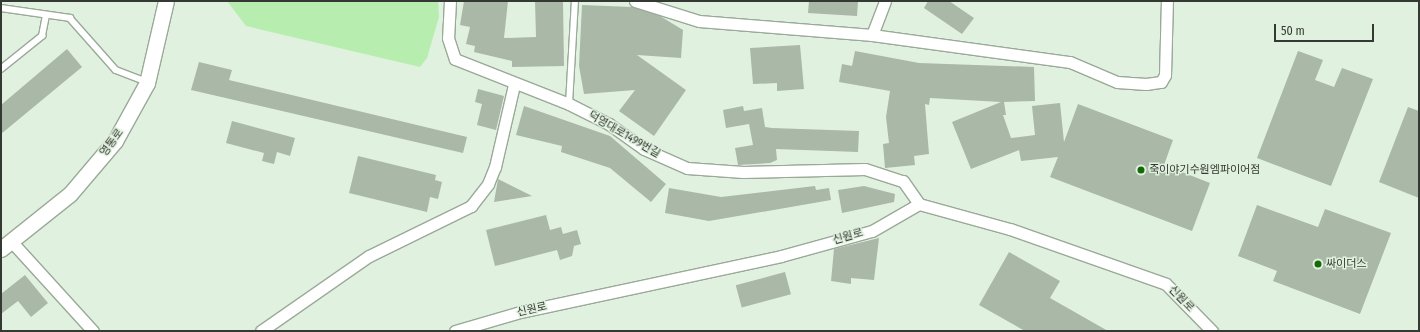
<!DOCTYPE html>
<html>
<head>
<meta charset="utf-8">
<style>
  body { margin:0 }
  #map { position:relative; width:1420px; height:332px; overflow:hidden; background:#e1f1df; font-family:"Fira Sans Condensed","Noto Sans KR",sans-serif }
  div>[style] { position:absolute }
  .green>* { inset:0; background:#b7eeaf }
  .building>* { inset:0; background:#a9b8a7; transform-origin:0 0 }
  .roads { filter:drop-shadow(1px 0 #9aa998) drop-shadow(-1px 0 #9aa998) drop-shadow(0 1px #9aa998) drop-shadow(0 -1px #9aa998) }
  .lane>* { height:5.5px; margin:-2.75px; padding:0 2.75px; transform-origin:2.75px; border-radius:2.75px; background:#fff }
  .street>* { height:11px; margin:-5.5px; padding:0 5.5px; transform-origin:5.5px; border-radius:5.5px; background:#fff }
  .secondary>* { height:15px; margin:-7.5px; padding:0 7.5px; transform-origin:7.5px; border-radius:7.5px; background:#fff }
  .dots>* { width:11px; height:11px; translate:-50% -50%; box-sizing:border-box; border:2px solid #e1f1df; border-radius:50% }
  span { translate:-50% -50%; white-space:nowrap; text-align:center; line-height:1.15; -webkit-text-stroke:3px #e1f1df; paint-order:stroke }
  .street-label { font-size:11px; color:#343a33 }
  .poi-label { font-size:11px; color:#343a33 }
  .left { translate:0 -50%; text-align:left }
  .frame { position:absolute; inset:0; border:2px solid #343a33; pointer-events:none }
  .scale { position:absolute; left:1274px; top:24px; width:100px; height:18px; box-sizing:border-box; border:2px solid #343a33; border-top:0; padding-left:5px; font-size:12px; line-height:14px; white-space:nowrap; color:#343a33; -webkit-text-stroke:3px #e1f1df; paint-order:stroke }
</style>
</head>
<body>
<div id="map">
  <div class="green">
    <i style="clip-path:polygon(227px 1px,438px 1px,439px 17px,427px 58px,420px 67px,246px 26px)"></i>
  </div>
  <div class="building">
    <i style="clip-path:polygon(464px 1px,508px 1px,504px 38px,536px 37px,535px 1px,563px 1px,564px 66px,512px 67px,512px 61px,474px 52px,475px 46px,466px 44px,470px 27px,460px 25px)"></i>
    <i style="clip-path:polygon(809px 1px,858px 1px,857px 16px,808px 13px)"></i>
    <i style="clip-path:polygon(928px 1px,949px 1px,974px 18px,962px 34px,924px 8px)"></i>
    <i style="clip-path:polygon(582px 5px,632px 7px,660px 16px,683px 30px,681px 58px,637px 55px,686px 90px,654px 136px,619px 111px,635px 90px,584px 94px,579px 66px)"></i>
    <i style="clip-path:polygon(800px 45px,804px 89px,777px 91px,777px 83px,753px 84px,750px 48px)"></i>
    <i style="clip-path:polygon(67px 49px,82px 67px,1px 134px,1px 105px)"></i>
    <i style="clip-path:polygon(855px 51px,919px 63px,1034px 67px,1035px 101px,1004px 102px,1006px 115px,1003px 115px,1011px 138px,1035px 135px,1032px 106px,1060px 103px,1064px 142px,1078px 104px,1173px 140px,1164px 165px,1210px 183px,1192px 231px,1050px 177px,1058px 157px,1021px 161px,1019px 150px,971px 169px,952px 122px,1001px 102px,930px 98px,929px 105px,925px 104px,929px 154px,914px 156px,915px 165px,885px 168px,883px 144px,889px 143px,886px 117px,890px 91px,839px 82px,842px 64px,852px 66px)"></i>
    <i style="clip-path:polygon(1298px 51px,1323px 60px,1315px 80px,1334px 87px,1342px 68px,1373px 79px,1331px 186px,1257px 158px)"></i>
    <i style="clip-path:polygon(199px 62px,232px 70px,229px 80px,467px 137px,463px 153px,191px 90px)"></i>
    <i style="clip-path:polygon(478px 89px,504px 96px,496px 130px,477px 125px,482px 104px,475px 102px)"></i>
    <i style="clip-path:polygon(524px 106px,610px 136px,666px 184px,651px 202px,610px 168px,561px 152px,562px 146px,516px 135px)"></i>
    <i style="clip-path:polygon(743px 106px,744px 111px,762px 108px,765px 127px,772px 128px,859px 131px,858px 152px,776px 149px,777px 160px,770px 163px,738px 165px,735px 148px,753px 145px,749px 124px,726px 128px,723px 110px)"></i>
    <i style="clip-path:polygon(1408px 107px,1419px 111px,1419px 198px,1379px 182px)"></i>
    <i style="clip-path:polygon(232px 121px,295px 138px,290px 156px,277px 152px,274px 164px,262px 161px,264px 153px,226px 143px)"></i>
    <i style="clip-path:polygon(358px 156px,436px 175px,435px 180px,442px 182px,438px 199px,430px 197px,427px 212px,349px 193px)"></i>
    <i style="clip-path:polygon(498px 179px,532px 196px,494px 202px)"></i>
    <i style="clip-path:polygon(815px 186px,816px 190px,829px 188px,831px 200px,709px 221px,665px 213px,669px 188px,721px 197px)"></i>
    <i style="clip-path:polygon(864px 186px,895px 194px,894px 202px,842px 213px,838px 190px)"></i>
    <i style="clip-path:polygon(1257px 205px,1318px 227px,1325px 209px,1391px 233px,1360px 314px,1273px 281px,1277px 271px,1238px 256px)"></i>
    <i style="clip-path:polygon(546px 215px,550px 230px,561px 227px,563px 234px,577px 230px,581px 244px,574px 246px,572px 256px,560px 260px,557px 250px,495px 266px,486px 230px)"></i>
    <i style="clip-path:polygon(879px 238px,874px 280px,851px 278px,851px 284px,831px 281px,834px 249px)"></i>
    <i style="clip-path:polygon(1009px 252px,1060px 281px,1050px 298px,1108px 331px,1025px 331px,979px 305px)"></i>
    <i style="left:785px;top:272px;width:23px;height:51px;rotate:75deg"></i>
    <i style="clip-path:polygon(25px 275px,48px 303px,31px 317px,18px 301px,1px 314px,1px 294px)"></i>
  </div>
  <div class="roads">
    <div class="lane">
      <i style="left:1px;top:8px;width:70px;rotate:8.2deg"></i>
      <i style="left:70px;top:18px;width:69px;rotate:48.5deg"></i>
      <i style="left:116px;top:70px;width:33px;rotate:21deg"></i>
      <i style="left:1px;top:69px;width:53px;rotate:-38.8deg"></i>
      <i style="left:42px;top:36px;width:21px;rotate:-79deg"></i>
      <i style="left:569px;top:104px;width:103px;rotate:-86.7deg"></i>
    </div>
    <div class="street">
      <i style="left:450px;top:1px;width:37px;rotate:93deg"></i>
      <i style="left:448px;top:38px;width:22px;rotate:72deg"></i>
      <i style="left:455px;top:59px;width:123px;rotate:21.5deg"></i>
      <i style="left:569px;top:104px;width:45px;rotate:26.6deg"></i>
      <i style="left:609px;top:124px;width:43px;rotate:35.5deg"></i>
      <i style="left:644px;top:149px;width:47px;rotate:23.8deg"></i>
      <i style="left:687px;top:168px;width:56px;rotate:4.1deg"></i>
      <i style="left:743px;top:172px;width:122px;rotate:-1.4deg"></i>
      <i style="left:865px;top:169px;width:40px;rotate:18deg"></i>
      <i style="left:903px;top:181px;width:28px;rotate:55deg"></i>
      <i style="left:635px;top:1px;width:67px;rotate:17.4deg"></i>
      <i style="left:699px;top:21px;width:174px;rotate:4.6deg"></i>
      <i style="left:872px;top:35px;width:200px;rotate:7.8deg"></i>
      <i style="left:1070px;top:62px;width:51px;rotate:23.1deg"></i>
      <i style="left:1117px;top:82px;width:29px;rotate:4deg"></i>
      <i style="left:1146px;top:84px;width:15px;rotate:-8deg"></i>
      <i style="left:1161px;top:82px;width:8px;rotate:-60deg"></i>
      <i style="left:1165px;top:75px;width:74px;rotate:-88.5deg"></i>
      <i style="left:872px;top:35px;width:36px;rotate:-69deg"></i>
      <i style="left:11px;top:241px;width:122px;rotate:47.7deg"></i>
      <i style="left:261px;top:331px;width:131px;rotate:-34.8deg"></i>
      <i style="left:369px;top:256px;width:114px;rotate:-26.1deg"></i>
      <i style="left:471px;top:206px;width:28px;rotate:-52deg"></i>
      <i style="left:488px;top:184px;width:18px;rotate:-68deg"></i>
      <i style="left:495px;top:167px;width:84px;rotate:-77deg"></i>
      <i style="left:455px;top:331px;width:68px;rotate:-16.3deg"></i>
      <i style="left:520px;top:312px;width:267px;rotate:-12.1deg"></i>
      <i style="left:781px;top:256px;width:94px;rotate:-15.4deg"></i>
      <i style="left:872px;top:231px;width:54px;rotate:-29.9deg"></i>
      <i style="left:919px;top:204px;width:94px;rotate:15.4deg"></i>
      <i style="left:1010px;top:229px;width:165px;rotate:19.4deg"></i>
      <i style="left:1166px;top:284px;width:66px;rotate:45.6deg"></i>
    </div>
    <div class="secondary">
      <i style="left:1px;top:249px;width:88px;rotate:-38.6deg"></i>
      <i style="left:70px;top:194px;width:70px;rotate:-49.7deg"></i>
      <i style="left:115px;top:141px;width:66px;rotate:-61.1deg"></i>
      <i style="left:147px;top:83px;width:84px;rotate:-77deg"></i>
    </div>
  </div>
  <div class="dots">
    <i style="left:1141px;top:170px;background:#176809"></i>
    <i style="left:1318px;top:264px;background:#176809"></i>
  </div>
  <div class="street-label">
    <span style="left:624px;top:135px;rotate:30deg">덕영대로1499번길</span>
    <span style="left:112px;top:143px;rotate:-54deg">영통로</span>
    <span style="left:848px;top:237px;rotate:-16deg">신원로</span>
    <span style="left:1181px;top:299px;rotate:46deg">신원로</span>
    <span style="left:532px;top:310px;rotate:-13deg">신원로</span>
  </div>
  <div class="poi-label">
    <span class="left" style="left:1149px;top:170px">죽이야기수원엠파이어점</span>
    <span class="left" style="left:1326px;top:264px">싸이더스</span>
  </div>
  <div class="frame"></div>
  <div class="scale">50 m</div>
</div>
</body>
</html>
